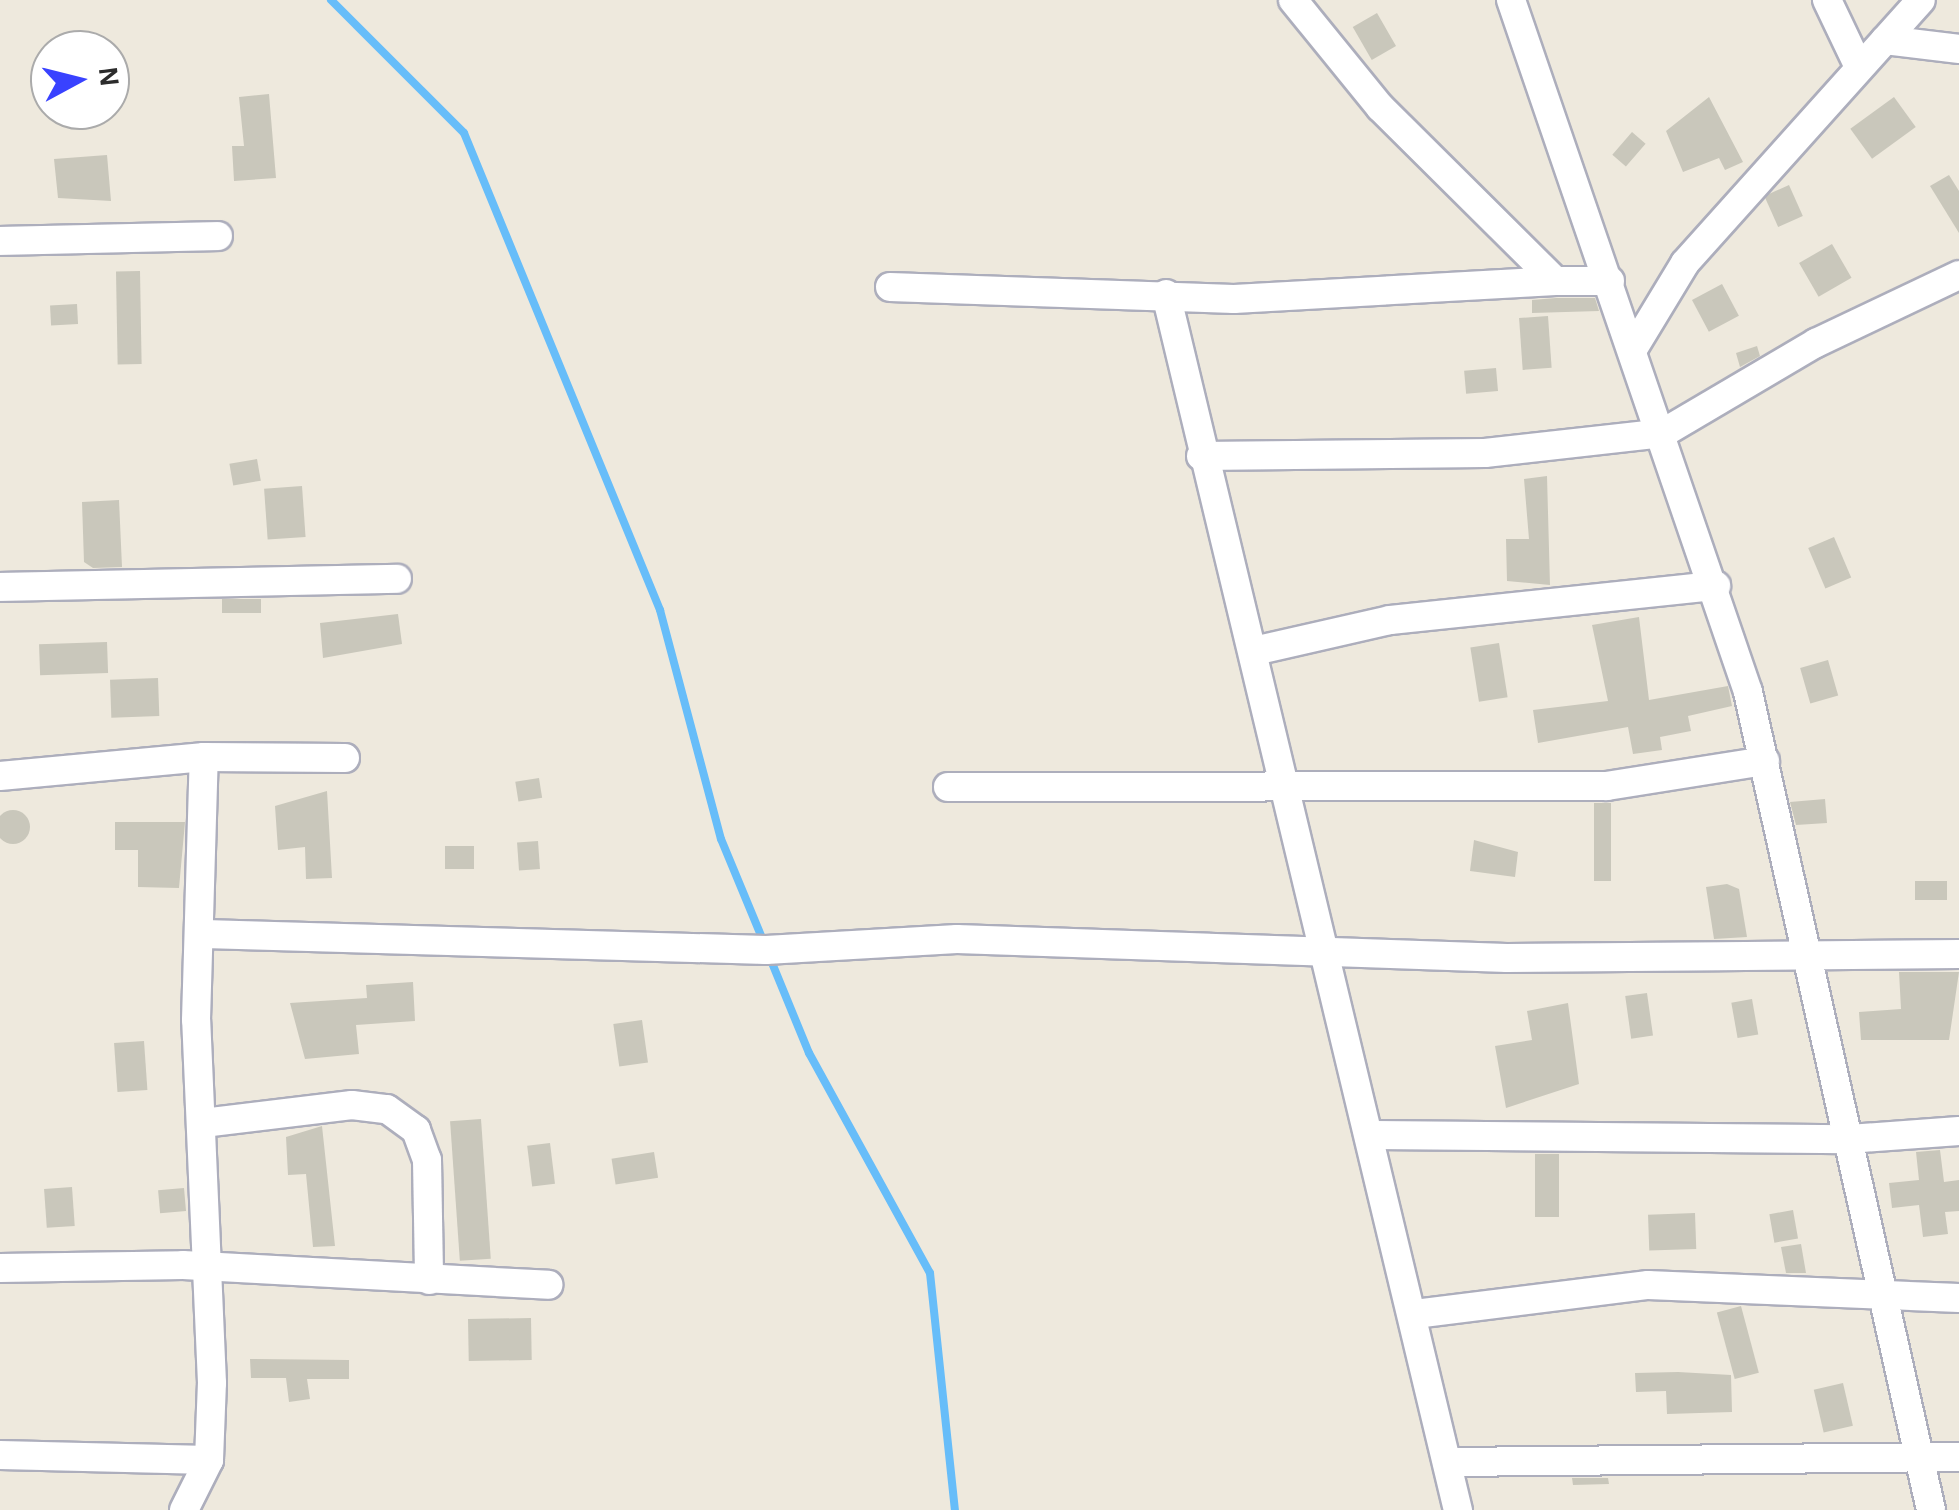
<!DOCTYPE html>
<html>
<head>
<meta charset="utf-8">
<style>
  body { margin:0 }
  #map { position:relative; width:1959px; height:1510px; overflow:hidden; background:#eee9dd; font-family:"Alegreya Sans",sans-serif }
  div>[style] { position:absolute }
  .stream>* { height:8px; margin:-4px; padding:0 4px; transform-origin:4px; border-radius:4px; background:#67bdf9 }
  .building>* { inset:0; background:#c9c7bb; transform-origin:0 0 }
  .round { border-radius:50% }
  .roads { filter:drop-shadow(2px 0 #adaebc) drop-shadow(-2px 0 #adaebc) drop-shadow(0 2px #adaebc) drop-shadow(0 -2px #adaebc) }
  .minor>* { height:28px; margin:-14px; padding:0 14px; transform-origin:14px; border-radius:14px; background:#fff }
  span { translate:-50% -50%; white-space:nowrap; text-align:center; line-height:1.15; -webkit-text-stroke:8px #fff; paint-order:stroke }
  .north { position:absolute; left:30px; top:30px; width:100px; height:100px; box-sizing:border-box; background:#fff; border:2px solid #ababab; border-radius:50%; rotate:83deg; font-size:28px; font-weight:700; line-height:40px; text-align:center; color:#2c2c2c }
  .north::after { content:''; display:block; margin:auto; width:35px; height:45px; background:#3942ff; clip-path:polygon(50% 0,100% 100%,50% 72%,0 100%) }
</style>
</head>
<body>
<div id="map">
  <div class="stream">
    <i style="left:331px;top:0;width:188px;rotate:45deg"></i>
    <i style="left:464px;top:133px;width:516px;rotate:67.66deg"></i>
    <i style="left:660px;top:610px;width:237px;rotate:75.1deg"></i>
    <i style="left:721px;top:839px;width:115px;rotate:67.5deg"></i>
    <i style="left:770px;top:958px;width:103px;rotate:67.7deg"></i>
    <i style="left:809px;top:1053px;width:251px;rotate:61.2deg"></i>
    <i style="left:930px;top:1273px;width:238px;rotate:84deg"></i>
  </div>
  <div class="building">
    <i style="left:1377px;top:13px;width:38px;height:28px;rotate:60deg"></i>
    <i style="clip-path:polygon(269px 94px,276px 178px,234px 181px,232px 146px,244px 146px,239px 97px)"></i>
    <i style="clip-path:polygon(1709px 97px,1743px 162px,1725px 170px,1719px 158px,1683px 172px,1666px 131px)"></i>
    <i style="left:1894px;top:97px;width:37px;height:54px;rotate:54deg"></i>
    <i style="left:1632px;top:132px;width:18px;height:30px;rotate:41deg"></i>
    <i style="clip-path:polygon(107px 155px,111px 201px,58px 198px,54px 159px)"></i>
    <i style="clip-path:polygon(1949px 175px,1959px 191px,1959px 233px,1930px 186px)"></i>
    <i style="left:1789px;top:185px;width:34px;height:27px;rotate:66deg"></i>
    <i style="left:1832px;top:244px;width:39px;height:38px;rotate:60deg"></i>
    <i style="left:140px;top:271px;width:93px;height:24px;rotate:89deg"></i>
    <i style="left:1722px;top:284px;width:36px;height:34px;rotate:62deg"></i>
    <i style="clip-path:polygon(1556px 298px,1595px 298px,1599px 311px,1532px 313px,1532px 300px)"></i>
    <i style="left:77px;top:304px;width:20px;height:27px;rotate:87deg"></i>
    <i style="left:1548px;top:316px;width:52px;height:29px;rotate:86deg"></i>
    <i style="clip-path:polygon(1757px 346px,1760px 356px,1740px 367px,1736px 353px)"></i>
    <i style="left:1496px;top:368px;width:23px;height:32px;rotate:85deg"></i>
    <i style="left:257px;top:459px;width:22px;height:28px;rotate:80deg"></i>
    <i style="clip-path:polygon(1547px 476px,1550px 585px,1507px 581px,1506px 539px,1529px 539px,1524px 479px)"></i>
    <i style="left:302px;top:486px;width:51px;height:38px;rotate:86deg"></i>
    <i style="clip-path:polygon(119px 500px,122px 567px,93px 568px,84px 562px,82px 502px)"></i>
    <i style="left:1834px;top:537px;width:44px;height:28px;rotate:67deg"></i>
    <i style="left:261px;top:599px;width:14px;height:39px;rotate:90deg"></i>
    <i style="clip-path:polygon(398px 614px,402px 644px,323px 658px,320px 623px)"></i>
    <i style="clip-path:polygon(1639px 617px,1649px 700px,1728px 686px,1732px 706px,1688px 716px,1691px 731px,1660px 737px,1662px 750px,1633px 754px,1628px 727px,1538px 743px,1533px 710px,1608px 701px,1592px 625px)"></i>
    <i style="left:107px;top:642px;width:31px;height:68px;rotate:88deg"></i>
    <i style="left:1499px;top:643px;width:55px;height:29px;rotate:81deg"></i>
    <i style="left:1828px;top:660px;width:37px;height:29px;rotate:74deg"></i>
    <i style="left:158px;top:678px;width:38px;height:48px;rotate:88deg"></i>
    <i style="left:539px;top:778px;width:20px;height:24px;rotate:81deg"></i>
    <i style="clip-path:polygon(327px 791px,332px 878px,306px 879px,305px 847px,278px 850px,275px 806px)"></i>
    <i style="clip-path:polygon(1825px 799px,1827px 823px,1796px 825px,1790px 802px)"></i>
    <i style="left:1611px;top:803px;width:78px;height:17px;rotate:90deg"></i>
    <i class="round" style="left:-4px;top:810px;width:34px;height:34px"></i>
    <i style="clip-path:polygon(115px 822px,185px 822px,179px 888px,138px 887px,138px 850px,115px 850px)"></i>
    <i style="clip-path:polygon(1474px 840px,1518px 852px,1515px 877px,1470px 871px)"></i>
    <i style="left:538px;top:841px;width:28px;height:21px;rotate:86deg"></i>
    <i style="left:445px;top:846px;width:29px;height:23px"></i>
    <i style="left:1915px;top:881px;width:32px;height:19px"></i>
    <i style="clip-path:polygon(1727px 884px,1739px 889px,1747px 937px,1714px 939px,1706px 887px)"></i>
    <i style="clip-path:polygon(1899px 972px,1959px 972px,1949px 1040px,1861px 1040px,1859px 1012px,1901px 1009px)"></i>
    <i style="clip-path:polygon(413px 982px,415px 1021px,356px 1025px,359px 1054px,305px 1059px,290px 1003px,367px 998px,366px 985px)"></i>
    <i style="left:1647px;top:993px;width:43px;height:22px;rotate:82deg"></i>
    <i style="left:1752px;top:999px;width:36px;height:21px;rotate:80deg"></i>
    <i style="clip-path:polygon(1568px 1003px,1579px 1084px,1506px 1108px,1495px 1046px,1532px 1040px,1527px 1011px)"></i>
    <i style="left:642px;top:1020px;width:43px;height:29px;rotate:82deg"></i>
    <i style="left:144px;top:1041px;width:49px;height:30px;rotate:86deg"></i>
    <i style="left:481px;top:1119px;width:140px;height:31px;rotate:86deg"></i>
    <i style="clip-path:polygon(322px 1126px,335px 1246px,313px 1247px,306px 1174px,288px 1175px,286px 1137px)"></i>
    <i style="left:550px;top:1143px;width:41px;height:23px;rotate:83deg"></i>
    <i style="clip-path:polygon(1940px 1150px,1944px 1182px,1959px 1180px,1959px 1211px,1945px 1212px,1948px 1234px,1923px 1237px,1919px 1205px,1892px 1208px,1889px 1183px,1919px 1180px,1916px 1152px)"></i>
    <i style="left:654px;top:1152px;width:26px;height:43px;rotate:81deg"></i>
    <i style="left:1535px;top:1154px;width:24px;height:63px"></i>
    <i style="left:72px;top:1187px;width:39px;height:28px;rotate:86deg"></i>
    <i style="left:184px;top:1188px;width:23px;height:26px;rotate:85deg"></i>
    <i style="left:1793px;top:1210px;width:29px;height:24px;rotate:80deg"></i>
    <i style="left:1695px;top:1213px;width:36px;height:47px;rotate:88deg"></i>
    <i style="clip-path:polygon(1801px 1244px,1806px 1273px,1786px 1273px,1781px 1247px)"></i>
    <i style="left:1741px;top:1306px;width:69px;height:25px;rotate:75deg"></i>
    <i style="left:531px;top:1318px;width:42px;height:63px;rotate:89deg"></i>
    <i style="clip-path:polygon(250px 1359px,349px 1360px,349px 1379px,307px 1379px,310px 1399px,289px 1402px,286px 1378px,251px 1378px)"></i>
    <i style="clip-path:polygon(1678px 1372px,1731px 1375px,1732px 1412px,1667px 1414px,1666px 1391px,1636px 1392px,1635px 1373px)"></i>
    <i style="left:1843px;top:1383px;width:44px;height:30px;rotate:77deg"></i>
    <i style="clip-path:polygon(1572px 1478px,1608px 1478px,1609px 1484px,1573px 1485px)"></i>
  </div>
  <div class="roads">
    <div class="minor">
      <i style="left:1293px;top:0;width:138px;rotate:50.9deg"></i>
      <i style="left:1380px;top:107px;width:247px;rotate:44.8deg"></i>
      <i style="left:1555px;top:281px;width:55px"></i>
      <i style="left:1511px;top:0;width:731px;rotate:71.09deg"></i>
      <i style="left:1748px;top:692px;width:838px;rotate:77.39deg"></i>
      <i style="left:1827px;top:0;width:74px;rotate:64.5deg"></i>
      <i style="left:1885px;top:40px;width:75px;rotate:6.9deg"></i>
      <i style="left:0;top:241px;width:218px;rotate:-1.3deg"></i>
      <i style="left:890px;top:287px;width:344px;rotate:2deg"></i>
      <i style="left:1234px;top:299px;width:322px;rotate:-3.2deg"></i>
      <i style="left:1166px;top:294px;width:1251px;rotate:76.5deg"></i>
      <i style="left:1633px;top:349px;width:100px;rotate:-58.8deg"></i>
      <i style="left:1685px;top:263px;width:353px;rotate:-48.1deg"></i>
      <i style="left:1201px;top:456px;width:284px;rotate:-0.6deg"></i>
      <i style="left:1485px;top:453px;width:179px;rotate:-6.4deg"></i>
      <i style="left:1663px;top:433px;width:178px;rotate:-30.5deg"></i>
      <i style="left:1816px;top:343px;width:158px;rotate:-25.4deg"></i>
      <i style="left:0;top:587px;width:397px;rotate:-1.2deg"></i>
      <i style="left:1254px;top:651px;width:139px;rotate:-12.8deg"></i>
      <i style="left:1390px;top:620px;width:328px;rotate:-6deg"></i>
      <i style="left:0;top:776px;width:205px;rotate:-5.3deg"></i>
      <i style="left:204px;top:757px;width:141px;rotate:0.4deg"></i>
      <i style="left:948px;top:787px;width:659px;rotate:-0.09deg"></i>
      <i style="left:1607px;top:786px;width:160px;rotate:-9deg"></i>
      <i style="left:204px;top:934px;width:562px;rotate:1.63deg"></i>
      <i style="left:766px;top:950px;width:191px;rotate:-3.3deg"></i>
      <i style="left:957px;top:939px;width:550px;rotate:1.98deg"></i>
      <i style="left:1507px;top:958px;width:452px;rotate:-0.5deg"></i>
      <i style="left:203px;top:1123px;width:150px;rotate:-6.9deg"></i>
      <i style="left:352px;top:1105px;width:35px;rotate:7deg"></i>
      <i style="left:387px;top:1109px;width:36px;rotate:36deg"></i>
      <i style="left:416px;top:1130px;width:32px;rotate:70deg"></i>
      <i style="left:427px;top:1160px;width:120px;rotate:89deg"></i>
      <i style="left:1375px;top:1135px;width:474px;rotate:0.5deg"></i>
      <i style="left:1849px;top:1139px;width:110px;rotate:-4.2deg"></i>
      <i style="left:0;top:1268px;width:183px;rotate:-0.9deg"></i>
      <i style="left:183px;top:1265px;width:366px;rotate:3.1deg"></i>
      <i style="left:1415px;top:1314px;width:235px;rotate:-7.1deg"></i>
      <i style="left:1648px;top:1285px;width:311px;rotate:2.4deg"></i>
      <i style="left:0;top:1455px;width:209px;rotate:1.4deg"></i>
      <i style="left:1447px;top:1462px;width:512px;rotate:-0.56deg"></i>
      <i style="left:184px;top:1510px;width:56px;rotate:-63.4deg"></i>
      <i style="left:209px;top:1460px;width:77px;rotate:-87.8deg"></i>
      <i style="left:212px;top:1383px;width:363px;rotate:-92.5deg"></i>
      <i style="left:196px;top:1020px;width:263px;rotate:-88.3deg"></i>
    </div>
  </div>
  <div class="north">N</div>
</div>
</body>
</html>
